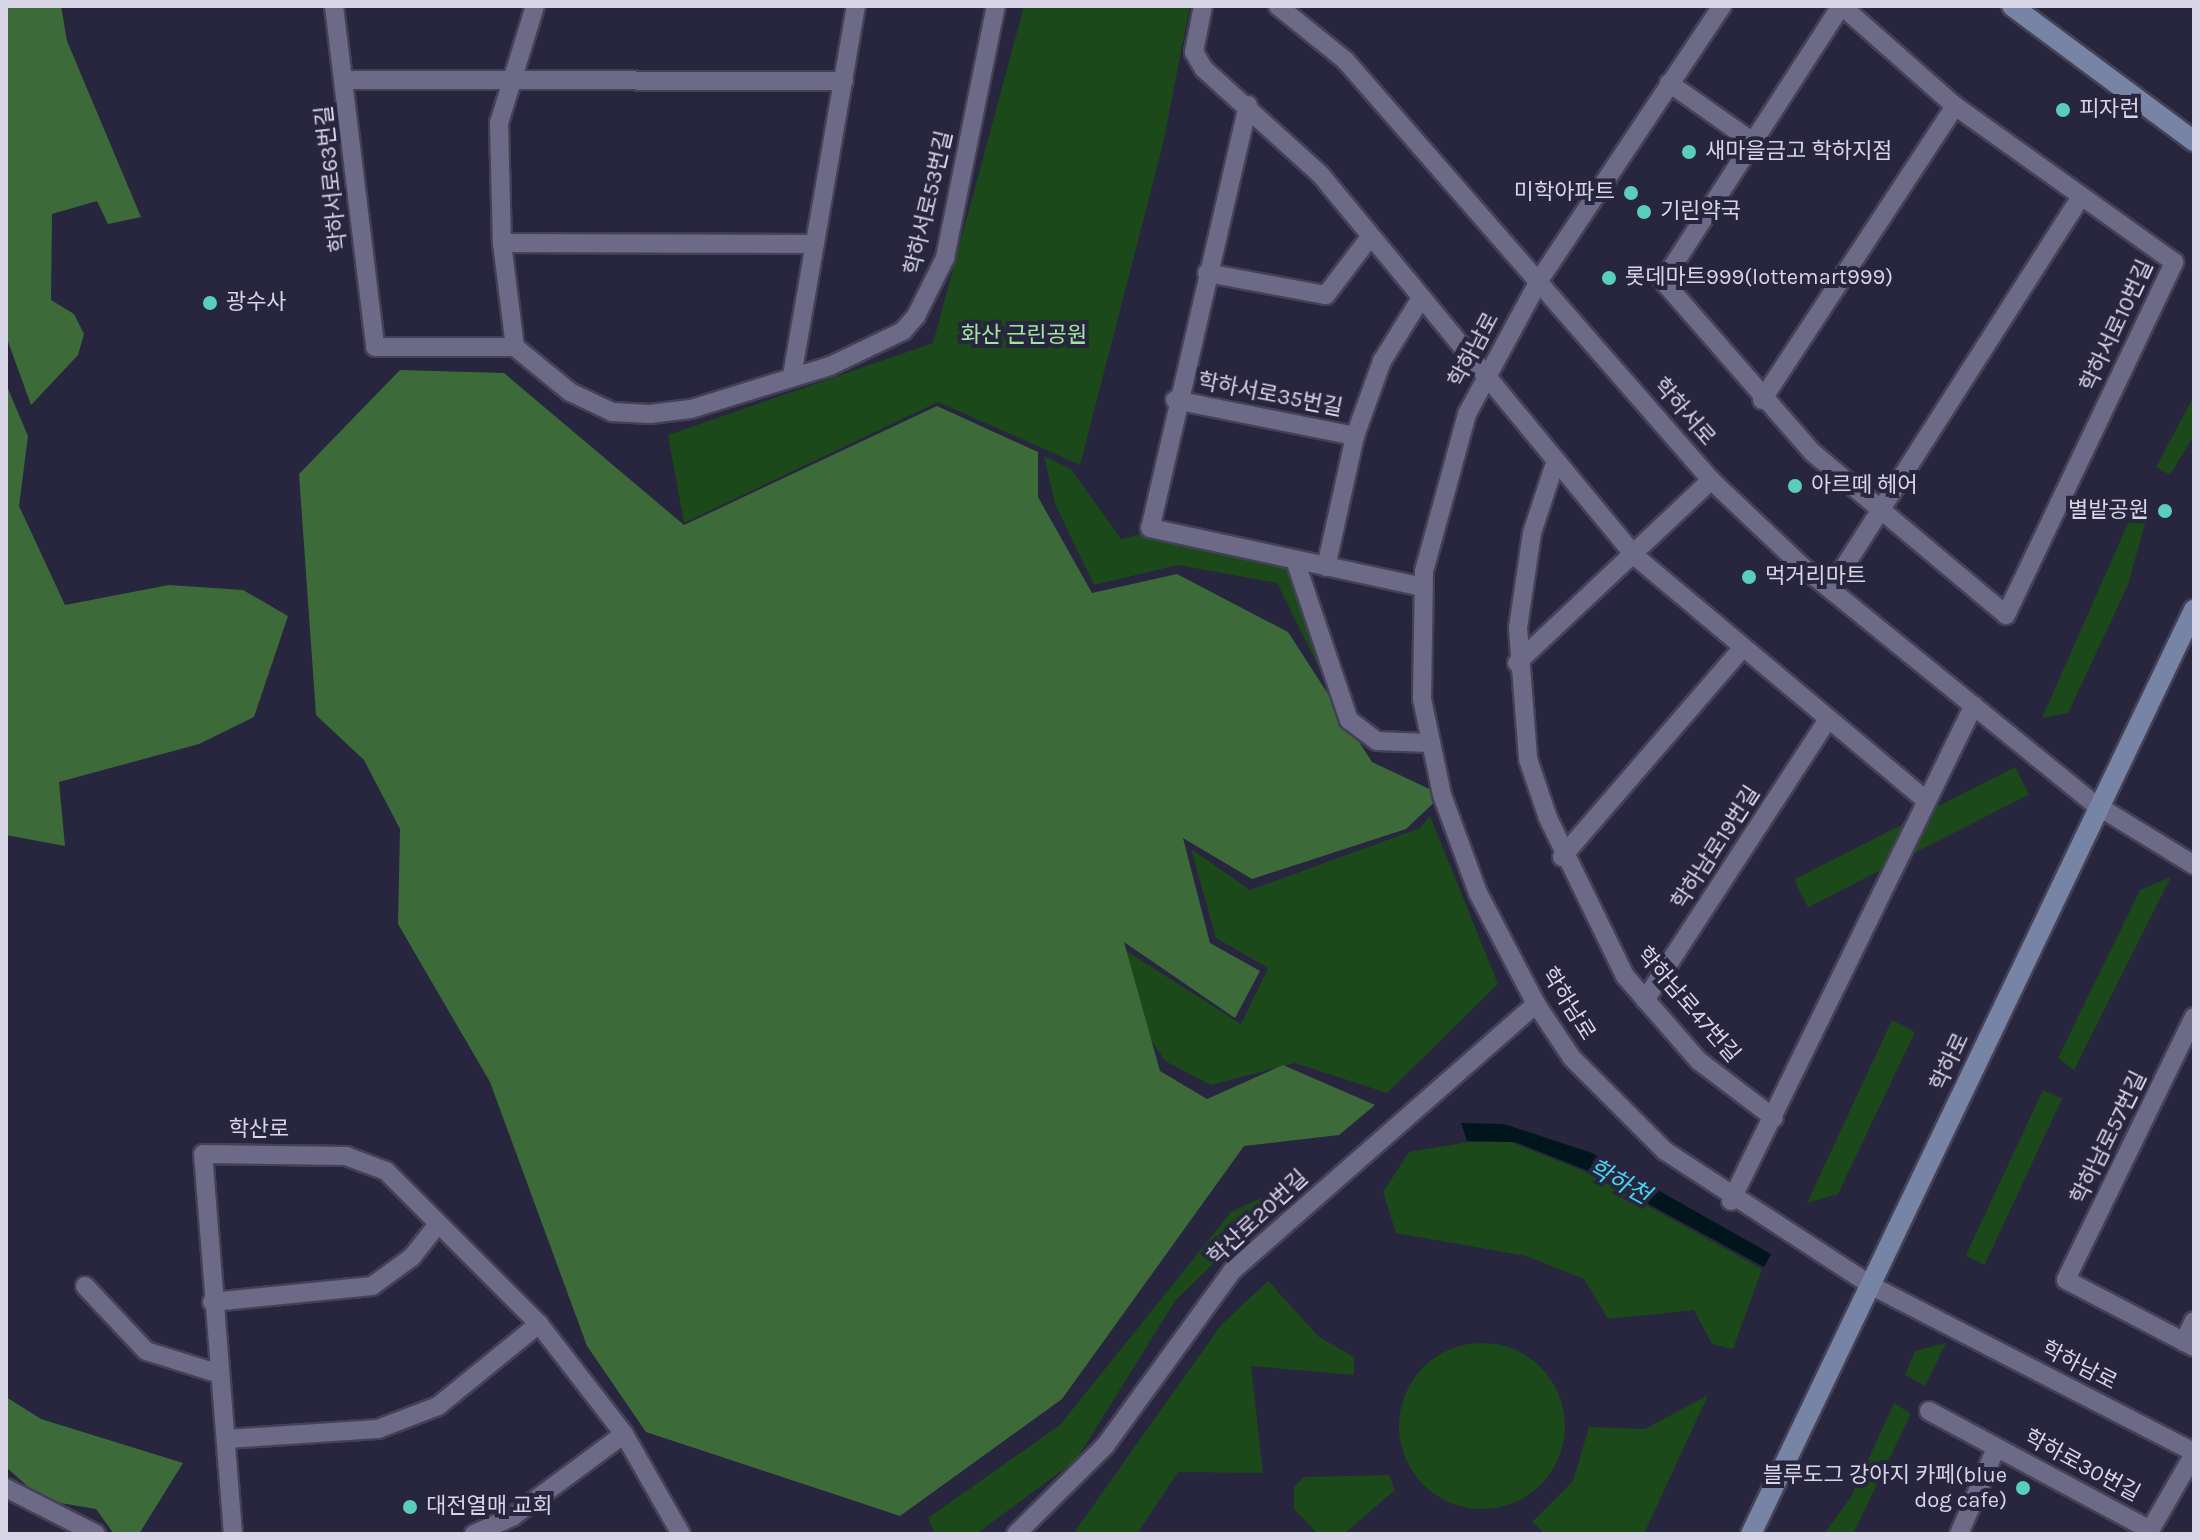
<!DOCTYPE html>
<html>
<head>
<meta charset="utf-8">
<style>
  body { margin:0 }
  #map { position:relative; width:2200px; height:1540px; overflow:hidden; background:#28253e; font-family:Karla,"Noto Sans KR",sans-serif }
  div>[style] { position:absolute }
  .green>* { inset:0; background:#1b4919; transform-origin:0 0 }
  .round { border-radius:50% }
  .forest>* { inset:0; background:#3c6b39 }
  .water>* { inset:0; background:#00161c }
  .roads { filter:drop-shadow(2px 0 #444156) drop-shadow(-2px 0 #444156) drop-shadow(0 2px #444156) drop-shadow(0 -2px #444156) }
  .street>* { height:18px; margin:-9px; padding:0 9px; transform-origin:9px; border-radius:9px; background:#6d6a87 }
  .secondary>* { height:20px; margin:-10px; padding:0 10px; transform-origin:10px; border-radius:10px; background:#7884a6 }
  .dots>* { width:22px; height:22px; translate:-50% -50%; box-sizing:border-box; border:4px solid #28253e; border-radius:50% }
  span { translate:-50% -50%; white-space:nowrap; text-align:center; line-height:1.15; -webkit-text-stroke:8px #28253e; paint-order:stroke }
  .poi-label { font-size:22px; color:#d7d5e6 }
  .left { translate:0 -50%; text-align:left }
  .right { translate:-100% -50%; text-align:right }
  .street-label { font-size:22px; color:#d7d5e6 }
  .park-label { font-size:22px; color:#a0e69b }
  .water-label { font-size:24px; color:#46d5ef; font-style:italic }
  .frame { position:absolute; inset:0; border:8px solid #d7d5e6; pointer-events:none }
</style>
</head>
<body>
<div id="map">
  <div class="green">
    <i style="clip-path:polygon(1024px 6px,1190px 6px,1163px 144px,1080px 465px,938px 402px,684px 523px,668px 435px,933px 343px)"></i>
    <i style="clip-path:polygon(2194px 396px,2194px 435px,2170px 475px,2156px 467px)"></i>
    <i style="clip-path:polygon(1044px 456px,1071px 469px,1121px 539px,1142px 534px,1286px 568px,1325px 680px,1277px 583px,1178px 565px,1094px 585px,1055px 504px)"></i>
    <i style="clip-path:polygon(2140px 496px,2148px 513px,2128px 585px,2068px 713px,2042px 718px)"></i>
    <i style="left:2015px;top:767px;width:31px;height:248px;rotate:63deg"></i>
    <i style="clip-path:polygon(1430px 816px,1498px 984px,1387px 1093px,1295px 1063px,1211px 1085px,1165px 1061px,1108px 974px,1125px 950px,1241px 1024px,1268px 968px,1216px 938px,1191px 849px,1250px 890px,1420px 828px)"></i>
    <i style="clip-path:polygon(2171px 877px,2074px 1070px,2058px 1058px,2140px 890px)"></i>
    <i style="clip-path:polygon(1892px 1020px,1915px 1032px,1838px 1194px,1807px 1203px)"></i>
    <i style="left:2043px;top:1090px;width:21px;height:183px;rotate:25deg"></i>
    <i style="clip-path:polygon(1469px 1142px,1511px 1142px,1584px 1171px,1762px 1269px,1733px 1349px,1712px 1344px,1694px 1310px,1608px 1319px,1584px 1279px,1526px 1256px,1396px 1233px,1383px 1192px,1409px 1152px)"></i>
    <i style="clip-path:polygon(1296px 1182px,1175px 1301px,1076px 1460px,976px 1534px,935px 1534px,928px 1518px,1060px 1425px,1231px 1212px)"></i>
    <i style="clip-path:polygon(1268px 1281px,1319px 1337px,1354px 1357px,1354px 1375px,1251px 1366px,1263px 1473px,1178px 1472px,1137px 1534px,1073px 1534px,1221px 1325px)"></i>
    <i style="clip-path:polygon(1946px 1343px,1925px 1386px,1905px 1375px,1915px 1351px)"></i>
    <i class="round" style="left:1399px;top:1343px;width:166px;height:166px"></i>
    <i style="clip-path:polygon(1708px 1395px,1644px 1534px,1545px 1534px,1532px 1522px,1573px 1481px,1589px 1427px,1645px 1429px)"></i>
    <i style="clip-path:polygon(1894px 1403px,1911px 1414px,1853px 1534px,1824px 1534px,1851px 1497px)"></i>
    <i style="clip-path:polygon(1389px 1475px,1395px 1490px,1344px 1534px,1318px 1534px,1294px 1509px,1294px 1487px,1304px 1477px)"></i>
  </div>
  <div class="forest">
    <i style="clip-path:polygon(6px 6px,61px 6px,67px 41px,141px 217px,108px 224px,97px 201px,52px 214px,51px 300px,74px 314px,84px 334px,78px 355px,31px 405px,6px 336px)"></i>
    <i style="clip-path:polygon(400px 370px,504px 373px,684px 525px,937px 406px,1038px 452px,1038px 497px,1092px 593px,1177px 574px,1288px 632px,1372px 762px,1442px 795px,1406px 829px,1252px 879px,1183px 838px,1210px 943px,1260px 971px,1235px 1018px,1124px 942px,1160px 1071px,1207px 1099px,1283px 1065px,1375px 1105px,1339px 1135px,1244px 1146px,1062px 1399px,900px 1516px,646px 1432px,587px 1346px,490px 1082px,398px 924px,400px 829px,364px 760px,316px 715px,299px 474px)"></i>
    <i style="clip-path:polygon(6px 384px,28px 436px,19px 506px,65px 605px,169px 585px,243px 590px,288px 616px,254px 717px,199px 744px,59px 782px,65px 846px,6px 835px)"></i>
    <i style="clip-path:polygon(6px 1397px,41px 1419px,183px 1463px,139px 1534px,114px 1534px,96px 1509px,43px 1500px,6px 1467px)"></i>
  </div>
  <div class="water">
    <i style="clip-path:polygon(1461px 1123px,1504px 1124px,1592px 1153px,1771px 1254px,1764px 1267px,1586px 1170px,1515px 1142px,1467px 1141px)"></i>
  </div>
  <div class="roads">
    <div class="street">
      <i style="left:334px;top:6px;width:343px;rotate:83.1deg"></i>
      <i style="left:375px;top:347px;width:140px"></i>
      <i style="left:535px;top:6px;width:122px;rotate:107.1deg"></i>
      <i style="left:499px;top:123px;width:120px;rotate:88.6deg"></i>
      <i style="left:502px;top:243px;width:105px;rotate:82.9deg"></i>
      <i style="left:515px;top:347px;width:71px;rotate:39.3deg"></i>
      <i style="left:570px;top:392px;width:47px;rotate:25.5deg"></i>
      <i style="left:612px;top:412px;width:38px;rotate:3deg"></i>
      <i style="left:650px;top:414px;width:41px;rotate:-7deg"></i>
      <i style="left:691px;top:409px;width:145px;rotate:-17.2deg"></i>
      <i style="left:830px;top:366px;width:81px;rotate:-25.6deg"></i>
      <i style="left:903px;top:331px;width:20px;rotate:-49deg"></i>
      <i style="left:916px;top:316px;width:65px;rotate:-63.4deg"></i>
      <i style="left:945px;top:258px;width:257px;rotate:-78.6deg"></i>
      <i style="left:1203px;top:6px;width:47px;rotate:101.1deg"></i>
      <i style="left:1194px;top:52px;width:20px;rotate:60deg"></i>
      <i style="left:1204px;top:69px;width:156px;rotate:42.2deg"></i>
      <i style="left:1320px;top:174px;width:497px;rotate:50.5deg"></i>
      <i style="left:1636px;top:557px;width:378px;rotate:40deg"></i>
      <i style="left:1278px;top:6px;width:86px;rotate:38.9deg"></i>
      <i style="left:1345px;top:60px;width:557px;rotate:48.93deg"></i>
      <i style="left:1711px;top:480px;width:128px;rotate:43.4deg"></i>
      <i style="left:1804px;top:568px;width:376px;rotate:39.1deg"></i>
      <i style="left:2096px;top:805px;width:115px;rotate:31.5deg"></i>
      <i style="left:1722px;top:6px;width:328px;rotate:123.7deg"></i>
      <i style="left:1540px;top:279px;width:153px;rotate:118.4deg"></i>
      <i style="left:1467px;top:414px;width:163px;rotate:105.3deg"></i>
      <i style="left:1424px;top:571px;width:128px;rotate:90.9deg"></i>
      <i style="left:1422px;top:699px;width:98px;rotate:78.2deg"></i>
      <i style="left:1442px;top:795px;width:104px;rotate:69.8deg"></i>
      <i style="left:1478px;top:893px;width:125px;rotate:62.4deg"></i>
      <i style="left:1536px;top:1004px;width:65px;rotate:56.3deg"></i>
      <i style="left:1572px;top:1058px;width:132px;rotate:45deg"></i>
      <i style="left:1665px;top:1151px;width:247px;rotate:33.1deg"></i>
      <i style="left:1872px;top:1286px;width:362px;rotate:27.3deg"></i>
      <i style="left:1841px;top:6px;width:328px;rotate:122.9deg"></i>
      <i style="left:1663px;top:281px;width:227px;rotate:48.9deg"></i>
      <i style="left:1812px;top:452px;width:253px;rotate:40deg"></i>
      <i style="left:2006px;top:615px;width:391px;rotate:-64.5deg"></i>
      <i style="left:2174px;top:262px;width:269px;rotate:-144.5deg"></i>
      <i style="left:1955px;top:106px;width:151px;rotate:-138.5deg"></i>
      <i style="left:345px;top:80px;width:499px;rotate:0.1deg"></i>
      <i style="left:1669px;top:83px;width:99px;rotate:35.1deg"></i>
      <i style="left:1248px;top:105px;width:434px;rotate:103deg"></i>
      <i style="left:1150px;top:528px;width:279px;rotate:12.2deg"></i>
      <i style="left:502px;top:243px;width:313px;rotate:0.2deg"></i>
      <i style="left:1207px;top:273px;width:121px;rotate:10.5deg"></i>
      <i style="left:1326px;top:295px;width:73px;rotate:-52.8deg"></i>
      <i style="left:792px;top:376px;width:375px;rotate:-80.2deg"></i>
      <i style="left:1175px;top:400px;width:184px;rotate:11.3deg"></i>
      <i style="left:1762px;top:400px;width:352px;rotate:-56.7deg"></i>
      <i style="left:1555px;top:463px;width:74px;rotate:108.2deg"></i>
      <i style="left:1532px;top:533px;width:96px;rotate:98.4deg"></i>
      <i style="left:1518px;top:628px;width:131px;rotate:85.6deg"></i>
      <i style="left:1528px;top:759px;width:62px;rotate:71.3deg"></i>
      <i style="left:1548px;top:818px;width:176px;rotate:64deg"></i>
      <i style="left:1625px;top:976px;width:113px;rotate:49deg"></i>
      <i style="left:1699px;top:1061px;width:94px;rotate:37.2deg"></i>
      <i style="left:1295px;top:560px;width:169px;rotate:71.4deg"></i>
      <i style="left:1349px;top:720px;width:35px;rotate:37deg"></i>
      <i style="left:1377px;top:741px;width:52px;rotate:2.2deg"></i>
      <i style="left:1326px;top:567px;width:134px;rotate:-77.5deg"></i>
      <i style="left:1355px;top:436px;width:80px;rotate:-70.2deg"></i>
      <i style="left:1382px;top:361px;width:74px;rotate:-58.2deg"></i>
      <i style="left:1830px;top:589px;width:464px;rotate:-57.4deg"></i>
      <i style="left:1517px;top:663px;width:267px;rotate:-43.3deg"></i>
      <i style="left:1562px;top:857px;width:272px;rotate:-49.2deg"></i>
      <i style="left:1645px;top:1000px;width:332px;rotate:-56.9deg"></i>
      <i style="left:2194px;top:1017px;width:292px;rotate:116deg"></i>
      <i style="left:2066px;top:1280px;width:144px;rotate:27.6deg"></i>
      <i style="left:1731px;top:1201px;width:552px;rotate:-63.9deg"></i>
      <i style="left:85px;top:1286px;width:89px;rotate:46.8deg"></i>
      <i style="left:146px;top:1351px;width:77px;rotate:17.3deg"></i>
      <i style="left:212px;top:1302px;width:161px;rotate:-5.7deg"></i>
      <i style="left:372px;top:1286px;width:49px;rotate:-35.9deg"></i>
      <i style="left:412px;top:1257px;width:42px;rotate:-51.8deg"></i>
      <i style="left:2184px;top:1342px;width:23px;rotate:-65deg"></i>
      <i style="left:1929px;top:1411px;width:251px;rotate:28.3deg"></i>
      <i style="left:227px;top:1439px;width:151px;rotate:-3.8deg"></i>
      <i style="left:378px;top:1429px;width:64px;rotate:-21deg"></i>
      <i style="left:438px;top:1406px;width:130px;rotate:-39.1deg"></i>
      <i style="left:6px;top:1488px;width:101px;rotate:27.1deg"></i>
      <i style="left:233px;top:1534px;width:381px;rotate:-94.5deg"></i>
      <i style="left:203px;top:1154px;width:143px;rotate:0.8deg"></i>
      <i style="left:346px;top:1156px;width:43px;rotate:20.6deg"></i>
      <i style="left:386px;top:1171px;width:216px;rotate:45deg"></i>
      <i style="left:539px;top:1324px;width:139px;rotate:52.3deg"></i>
      <i style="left:624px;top:1434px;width:115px;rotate:60.3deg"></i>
      <i style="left:474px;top:1534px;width:42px;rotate:-24.1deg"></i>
      <i style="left:512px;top:1517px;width:139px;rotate:-36.5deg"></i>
      <i style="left:1016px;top:1534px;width:125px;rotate:-44.7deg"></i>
      <i style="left:1105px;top:1446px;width:216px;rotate:-54deg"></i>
      <i style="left:1232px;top:1271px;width:405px;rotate:-41.3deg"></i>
      <i style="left:1959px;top:1534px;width:94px;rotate:-66.7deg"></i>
      <i style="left:2148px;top:1534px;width:92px;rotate:-60.1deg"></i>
    </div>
    <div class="secondary">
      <i style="left:2012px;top:6px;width:227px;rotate:36.6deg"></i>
      <i style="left:1751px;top:1534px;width:1025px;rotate:-64.39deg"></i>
    </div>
  </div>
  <div class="dots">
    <i style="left:2063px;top:110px;background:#5bcebb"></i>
    <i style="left:1689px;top:152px;background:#5bcebb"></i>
    <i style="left:1631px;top:193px;background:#5bcebb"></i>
    <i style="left:1644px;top:212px;background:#5bcebb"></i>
    <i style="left:1609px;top:278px;background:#5bcebb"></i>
    <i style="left:210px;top:303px;background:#5bcebb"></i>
    <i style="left:1795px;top:486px;background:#5bcebb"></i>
    <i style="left:2165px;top:511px;background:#5bcebb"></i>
    <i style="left:1749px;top:577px;background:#5bcebb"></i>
    <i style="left:2023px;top:1488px;background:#5bcebb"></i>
    <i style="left:410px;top:1507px;background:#5bcebb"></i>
  </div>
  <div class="poi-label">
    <span class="left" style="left:2079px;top:110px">피자런</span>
    <span class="left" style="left:1705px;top:152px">새마을금고 학하지점</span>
    <span class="right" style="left:1615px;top:193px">미학아파트</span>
    <span class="left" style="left:1660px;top:212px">기린약국</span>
    <span class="left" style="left:1625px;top:278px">롯데마트999(lottemart999)</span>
    <span class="left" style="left:226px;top:303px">광수사</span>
    <span class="left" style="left:1811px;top:486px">아르떼 헤어</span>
    <span class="right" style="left:2149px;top:511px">별밭공원</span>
    <span class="left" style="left:1765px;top:577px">먹거리마트</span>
    <span class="right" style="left:2007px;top:1488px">블루도그 강아지 카페(blue<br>dog cafe)</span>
    <span class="left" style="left:426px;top:1507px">대전열매 교회</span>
  </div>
  <div class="street-label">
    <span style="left:332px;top:179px;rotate:-96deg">학하서로63번길</span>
    <span style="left:929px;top:203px;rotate:-77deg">학하서로53번길</span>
    <span style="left:2117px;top:326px;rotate:-65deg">학하서로10번길</span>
    <span style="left:1474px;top:350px;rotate:-62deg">학하남로</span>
    <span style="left:1270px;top:395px;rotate:11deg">학하서로35번길</span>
    <span style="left:1684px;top:412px;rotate:49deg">학하서로</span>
    <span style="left:1716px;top:848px;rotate:-57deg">학하남로19번길</span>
    <span style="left:1568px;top:1004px;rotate:58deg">학하남로</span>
    <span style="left:1688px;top:1005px;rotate:49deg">학하남로47번길</span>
    <span style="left:1950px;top:1062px;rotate:-65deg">학하로</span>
    <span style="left:259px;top:1130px">학산로</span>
    <span style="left:2109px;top:1138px;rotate:-64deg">학하남로57번길</span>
    <span style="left:1258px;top:1218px;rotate:-43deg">학산로20번길</span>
    <span style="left:2079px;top:1366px;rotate:27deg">학하남로</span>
    <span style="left:2082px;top:1466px;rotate:28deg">학하로30번길</span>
  </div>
  <div class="park-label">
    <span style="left:1024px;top:336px">화산 근린공원</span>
  </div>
  <div class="water-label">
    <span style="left:1619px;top:1182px;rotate:29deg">학하천</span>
  </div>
  <div class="frame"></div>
</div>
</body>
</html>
